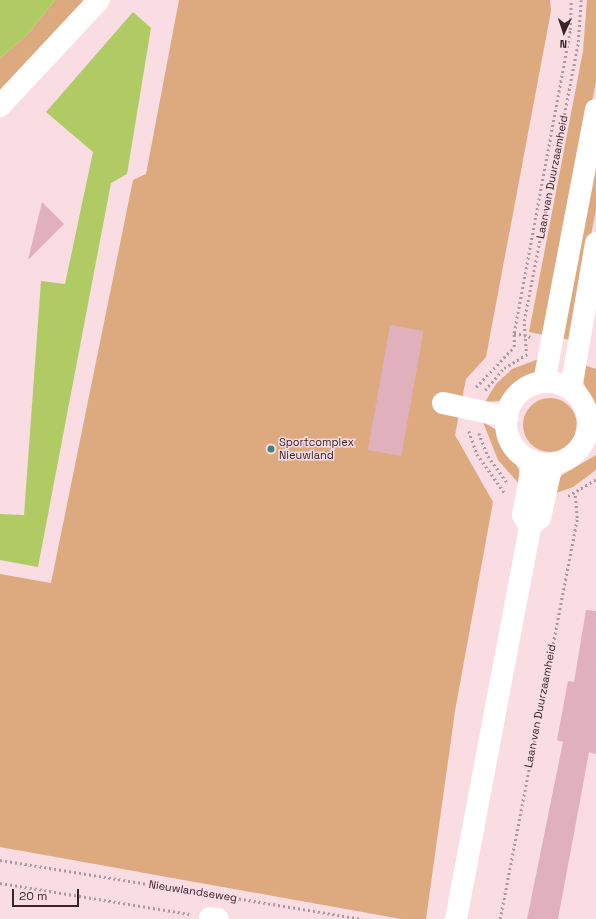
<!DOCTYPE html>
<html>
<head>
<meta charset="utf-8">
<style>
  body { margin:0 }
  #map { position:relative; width:596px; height:919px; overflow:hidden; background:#fadce3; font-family:"Space Grotesk",sans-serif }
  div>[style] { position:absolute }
  .green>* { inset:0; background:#ddaa80 }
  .round { border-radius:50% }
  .water>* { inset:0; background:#b0ca64 }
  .building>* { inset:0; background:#e0b0bc; transform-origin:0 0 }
  .path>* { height:2.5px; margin-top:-1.25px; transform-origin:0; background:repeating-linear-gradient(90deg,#b1989e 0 2px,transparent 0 5px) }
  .minor>* { height:22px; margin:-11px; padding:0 11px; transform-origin:11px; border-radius:11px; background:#fff }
  .minor>.ring { margin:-11px; padding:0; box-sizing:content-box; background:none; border:22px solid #fff; border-radius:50% }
  .dots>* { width:11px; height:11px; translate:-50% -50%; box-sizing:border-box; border:2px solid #fadce3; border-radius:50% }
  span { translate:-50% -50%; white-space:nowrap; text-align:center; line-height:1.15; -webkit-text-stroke:3px #fadce3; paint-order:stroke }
  .street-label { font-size:11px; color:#352328 }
  .poi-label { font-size:11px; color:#352328 }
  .left { translate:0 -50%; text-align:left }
  .north { position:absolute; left:544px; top:12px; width:40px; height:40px; -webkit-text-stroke:3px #fadce3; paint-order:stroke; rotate:183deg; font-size:11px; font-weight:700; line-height:16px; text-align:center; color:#352328 }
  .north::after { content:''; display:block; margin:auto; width:14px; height:18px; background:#352328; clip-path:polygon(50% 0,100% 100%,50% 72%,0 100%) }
  .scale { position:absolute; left:12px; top:889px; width:67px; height:18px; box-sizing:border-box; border:2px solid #352328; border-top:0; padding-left:5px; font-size:12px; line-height:14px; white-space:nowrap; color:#352328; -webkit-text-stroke:3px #fadce3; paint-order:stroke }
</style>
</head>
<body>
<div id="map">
  <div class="green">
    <i style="clip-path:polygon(55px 0,90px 0,0 95px,0 58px,27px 35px)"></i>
    <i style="clip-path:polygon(179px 0,550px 0,551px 11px,486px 357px,466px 379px,455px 435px,493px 502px,455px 711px,426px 919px,401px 919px,0 847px,0 574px,51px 583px,133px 180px,146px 174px)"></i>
    <i style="clip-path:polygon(587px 0,596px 0,596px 81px,548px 336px,529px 332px,583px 51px)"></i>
    <i style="clip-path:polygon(596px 150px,596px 209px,571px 340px,560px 338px)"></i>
    <i style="clip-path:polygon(544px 357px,534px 375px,499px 401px,485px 402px,496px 384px,512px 369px)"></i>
    <i style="clip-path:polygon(581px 364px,596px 369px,596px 406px,583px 382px)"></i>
    <i class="round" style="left:523px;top:398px;width:54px;height:54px"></i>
    <i style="clip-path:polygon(483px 422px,498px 431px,519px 470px,520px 485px,498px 460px)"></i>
    <i style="clip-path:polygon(596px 455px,596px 470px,573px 487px,556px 493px,557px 482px,562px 475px)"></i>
  </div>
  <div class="water">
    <i style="clip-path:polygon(0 0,55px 0,27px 35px,0 58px)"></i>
    <i style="clip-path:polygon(133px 12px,151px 28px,127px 174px,111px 183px,38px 567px,0 560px,0 514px,24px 515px,41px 281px,65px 284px,93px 152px,46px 112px)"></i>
  </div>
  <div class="building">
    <i style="clip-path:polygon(42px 202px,64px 224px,28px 260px)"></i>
    <i style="left:390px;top:325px;width:34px;height:127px;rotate:10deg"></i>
    <i style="clip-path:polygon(586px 610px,596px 611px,596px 754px,589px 752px,558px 919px,527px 919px,563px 742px,557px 740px,568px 681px,574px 682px)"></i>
  </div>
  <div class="path">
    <i style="left:514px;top:333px;width:17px;rotate:13deg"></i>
    <i style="left:526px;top:351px;width:30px;rotate:-94deg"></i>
    <i style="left:524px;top:321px;width:284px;rotate:-79deg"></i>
    <i style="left:578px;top:42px;width:42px;rotate:-85.9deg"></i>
    <i style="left:476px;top:387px;width:55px;rotate:-46.5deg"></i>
    <i style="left:514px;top:347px;width:14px;rotate:-90deg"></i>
    <i style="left:514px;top:333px;width:308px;rotate:-79.5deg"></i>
    <i style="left:570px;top:30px;width:30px;rotate:-88deg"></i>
    <i style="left:485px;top:390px;width:29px;rotate:-49deg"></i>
    <i style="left:504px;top:368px;width:27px;rotate:-31deg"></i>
    <i style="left:469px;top:431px;width:24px;rotate:71deg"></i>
    <i style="left:477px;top:454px;width:47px;rotate:54.6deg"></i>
    <i style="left:479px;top:433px;width:25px;rotate:69deg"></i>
    <i style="left:488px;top:456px;width:32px;rotate:54deg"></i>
    <i style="left:568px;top:496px;width:33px;rotate:-31deg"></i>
    <i style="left:0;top:860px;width:214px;rotate:9.2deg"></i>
    <i style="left:0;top:883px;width:192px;rotate:9.3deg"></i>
    <i style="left:224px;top:896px;width:140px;rotate:9.5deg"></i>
    <i style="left:500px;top:919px;width:408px;rotate:-79.1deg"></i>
    <i style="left:577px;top:518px;width:24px;rotate:-95deg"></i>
  </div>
  <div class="minor">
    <i style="left:0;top:106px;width:145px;rotate:-47deg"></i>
    <i style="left:544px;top:382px;width:277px;rotate:-79.2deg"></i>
    <i class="ring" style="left:506px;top:382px;width:60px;height:60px"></i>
    <i style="left:571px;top:389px;width:148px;rotate:-80.3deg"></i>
    <i style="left:443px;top:403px;width:66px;rotate:12.3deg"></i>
    <i style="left:533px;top:461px;width:55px;rotate:100.5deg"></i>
    <i style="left:523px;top:515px;width:13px;rotate:58deg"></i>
    <i style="left:530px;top:526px;width:13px;rotate:-39deg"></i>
    <i style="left:540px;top:518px;width:55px;rotate:-77.5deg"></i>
    <i style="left:210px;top:918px;width:8px;rotate:7deg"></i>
    <i style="left:456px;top:919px;width:400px;rotate:-79.3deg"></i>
  </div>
  <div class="dots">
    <i style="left:271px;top:449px;background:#408579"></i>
  </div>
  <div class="street-label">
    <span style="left:552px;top:177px;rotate:-79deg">Laan van Duurzaamheid</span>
    <span style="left:540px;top:706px;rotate:-79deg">Laan van Duurzaamheid</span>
    <span style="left:193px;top:891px;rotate:9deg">Nieuwlandseweg</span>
  </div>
  <div class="poi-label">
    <span class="left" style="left:279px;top:449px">Sportcomplex<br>Nieuwland</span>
  </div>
  <div class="north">N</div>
  <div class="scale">20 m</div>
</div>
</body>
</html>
